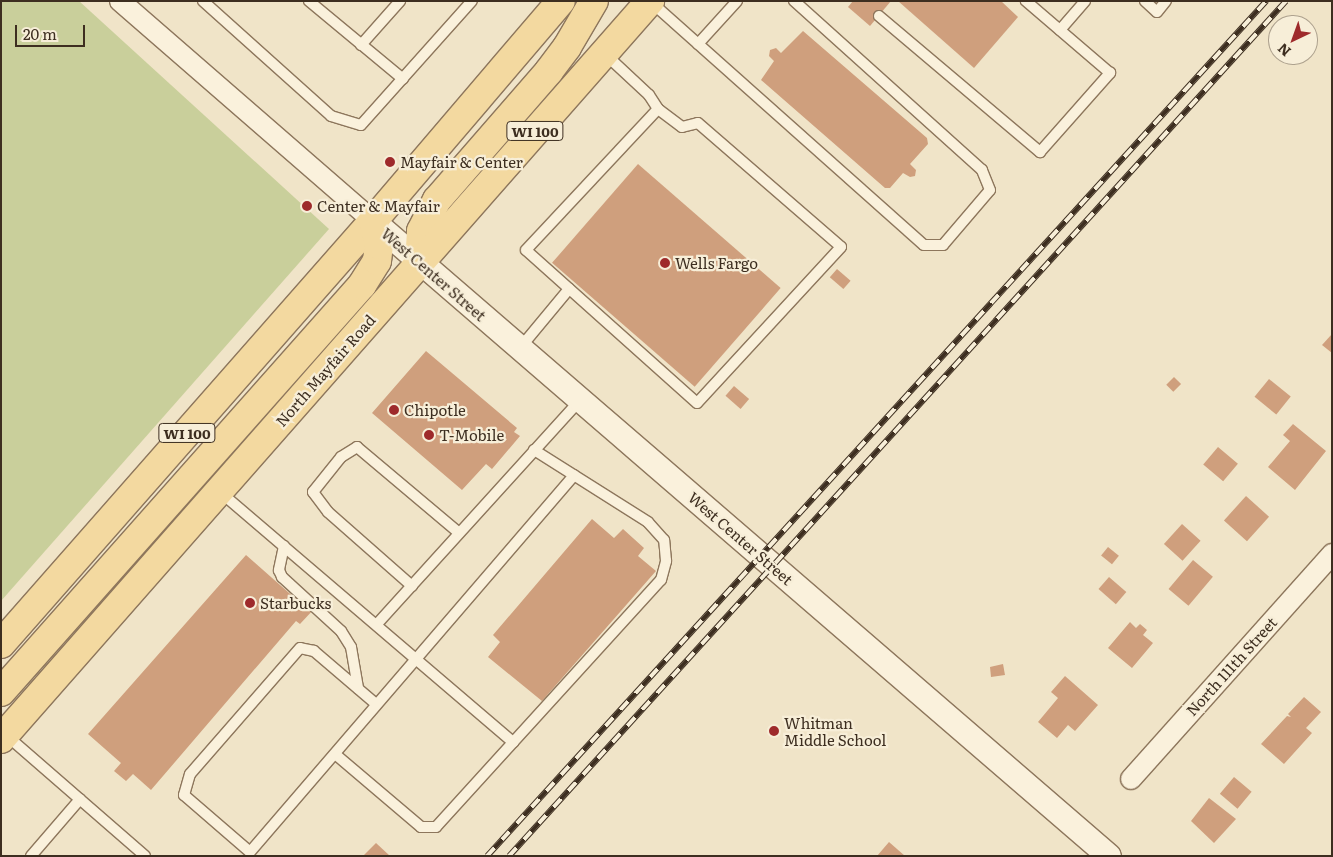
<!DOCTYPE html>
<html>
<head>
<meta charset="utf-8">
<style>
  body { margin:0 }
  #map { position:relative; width:1333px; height:857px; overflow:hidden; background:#f0e4c8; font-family:Literata,serif }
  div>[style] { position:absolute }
  .green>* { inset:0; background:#c9cf9b }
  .building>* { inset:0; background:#cf9f7d; transform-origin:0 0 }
  .roads { filter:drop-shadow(1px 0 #8d765c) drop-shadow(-1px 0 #8d765c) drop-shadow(0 1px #8d765c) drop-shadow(0 -1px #8d765c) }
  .service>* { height:10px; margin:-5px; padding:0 5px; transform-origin:5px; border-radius:5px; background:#faf1dc }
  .minor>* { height:20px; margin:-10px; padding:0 10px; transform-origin:10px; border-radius:10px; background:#faf1dc }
  .tertiary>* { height:24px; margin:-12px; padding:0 12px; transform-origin:12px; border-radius:12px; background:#faf1dc }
  .primary>* { height:28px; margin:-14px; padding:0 14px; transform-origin:14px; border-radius:14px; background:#f3d9a0 }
  .rail>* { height:5.5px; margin-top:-2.75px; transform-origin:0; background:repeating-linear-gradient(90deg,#f7eed8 0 11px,#3d2e20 0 22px); box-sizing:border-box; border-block:1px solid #3d2e20 }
  .dots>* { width:14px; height:14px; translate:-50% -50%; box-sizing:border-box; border:2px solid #f7eed8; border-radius:50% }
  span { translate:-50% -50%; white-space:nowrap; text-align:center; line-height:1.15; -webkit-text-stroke:4.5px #f7eed8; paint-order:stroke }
  .shield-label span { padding:1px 4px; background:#f7eed8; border:1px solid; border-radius:4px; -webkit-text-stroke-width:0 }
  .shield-label { font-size:14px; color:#3d2e20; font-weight:700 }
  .poi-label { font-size:15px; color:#3d2e20 }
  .left { translate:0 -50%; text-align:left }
  .street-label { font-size:15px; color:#3d2e20 }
  .frame { position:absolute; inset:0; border:2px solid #3d2e20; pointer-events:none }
  .north { position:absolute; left:1268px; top:15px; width:50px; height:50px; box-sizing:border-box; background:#f7eed8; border:1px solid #ada18e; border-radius:50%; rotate:222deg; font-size:14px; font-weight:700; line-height:20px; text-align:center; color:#3d2e20 }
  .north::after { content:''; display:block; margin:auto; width:18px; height:22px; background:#9e2a2b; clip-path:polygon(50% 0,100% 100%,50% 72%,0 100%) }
  .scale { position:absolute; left:15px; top:25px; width:70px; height:22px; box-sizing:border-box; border:2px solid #3d2e20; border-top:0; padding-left:6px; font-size:15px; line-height:18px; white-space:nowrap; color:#3d2e20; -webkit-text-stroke:4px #f7eed8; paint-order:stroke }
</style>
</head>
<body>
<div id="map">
  <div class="green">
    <i style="clip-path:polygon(1px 1px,79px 1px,329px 229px,1px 601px)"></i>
  </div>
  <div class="building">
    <i style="clip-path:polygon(853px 1px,891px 1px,870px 26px,848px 7px)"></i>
    <i style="clip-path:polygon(898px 1px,1001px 1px,1018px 17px,974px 68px)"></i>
    <i style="clip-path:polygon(803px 31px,927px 138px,928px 144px,910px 164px,916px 170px,915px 176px,910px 177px,903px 173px,890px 188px,885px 188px,761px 80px,774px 61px,769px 56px,770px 50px,776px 48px,781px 53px)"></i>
    <i style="left:638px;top:164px;width:189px;height:131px;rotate:41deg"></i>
    <i style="left:837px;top:269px;width:18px;height:11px;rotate:41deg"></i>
    <i style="clip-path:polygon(1332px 334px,1332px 353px,1322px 345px)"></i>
    <i style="clip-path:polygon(426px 351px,517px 428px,514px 432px,520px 436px,492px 469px,486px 464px,462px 490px,372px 413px)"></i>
    <i style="left:1174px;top:377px;width:10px;height:11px;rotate:45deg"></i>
    <i style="left:1269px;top:379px;width:28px;height:23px;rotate:39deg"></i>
    <i style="left:734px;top:386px;width:20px;height:13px;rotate:41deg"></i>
    <i style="clip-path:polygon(1293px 424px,1326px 451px,1295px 490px,1268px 467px,1290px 441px,1283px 435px)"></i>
    <i style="left:1218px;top:447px;width:26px;height:23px;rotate:40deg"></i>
    <i style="left:1246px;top:496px;width:31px;height:33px;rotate:42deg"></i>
    <i style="clip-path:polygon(592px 519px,614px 538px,623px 529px,644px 548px,638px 556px,656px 571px,542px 701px,488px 657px,500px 642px,493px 635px)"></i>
    <i style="left:1182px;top:524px;width:25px;height:27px;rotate:42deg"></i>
    <i style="left:1108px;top:547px;width:14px;height:11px;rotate:39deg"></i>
    <i style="clip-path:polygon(246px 555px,297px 600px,301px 596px,314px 609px,300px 624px,296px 621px,151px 790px,133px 774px,126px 781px,114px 771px,121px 763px,88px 734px)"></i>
    <i style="left:1193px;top:560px;width:26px;height:38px;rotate:40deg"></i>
    <i style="left:1109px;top:577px;width:23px;height:16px;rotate:41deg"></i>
    <i style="clip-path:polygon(1130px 622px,1136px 628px,1140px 624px,1147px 630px,1143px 635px,1153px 643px,1132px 668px,1108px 648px)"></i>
    <i style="clip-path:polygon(1003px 664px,1005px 675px,991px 677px,990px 667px)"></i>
    <i style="clip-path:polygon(1065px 676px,1098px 705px,1075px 731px,1068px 725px,1057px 738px,1038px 722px,1058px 698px,1051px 692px)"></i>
    <i style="clip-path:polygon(1304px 697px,1321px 712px,1306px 728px,1312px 733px,1284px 764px,1261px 744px,1287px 716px,1291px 717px,1288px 714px)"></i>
    <i style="left:1234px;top:777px;width:23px;height:22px;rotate:40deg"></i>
    <i style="clip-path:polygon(1209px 798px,1236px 819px,1214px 843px,1191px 821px)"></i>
    <i style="clip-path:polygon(889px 842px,905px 856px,877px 856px)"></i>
    <i style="clip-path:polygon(376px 843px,390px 856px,363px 856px)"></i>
  </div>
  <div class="roads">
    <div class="service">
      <i style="left:203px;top:1px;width:172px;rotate:41.9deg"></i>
      <i style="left:331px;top:116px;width:31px;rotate:17deg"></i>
      <i style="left:361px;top:125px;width:166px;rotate:-48.2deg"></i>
      <i style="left:309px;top:1px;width:122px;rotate:39.7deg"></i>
      <i style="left:1145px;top:1px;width:16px;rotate:43deg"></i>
      <i style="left:1157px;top:12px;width:14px;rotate:-51deg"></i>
      <i style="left:651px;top:2px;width:365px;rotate:41.7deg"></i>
      <i style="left:924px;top:245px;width:19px"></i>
      <i style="left:943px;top:245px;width:72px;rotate:-49.5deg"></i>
      <i style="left:990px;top:190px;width:22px;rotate:-112deg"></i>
      <i style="left:982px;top:170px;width:253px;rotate:-138deg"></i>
      <i style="left:879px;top:16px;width:211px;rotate:40.2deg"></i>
      <i style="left:1040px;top:152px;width:106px;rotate:-48.5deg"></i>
      <i style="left:1110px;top:73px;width:111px;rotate:-139.4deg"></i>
      <i style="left:1060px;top:30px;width:38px;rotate:-49deg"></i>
      <i style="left:698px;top:44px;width:58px;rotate:-47.8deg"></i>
      <i style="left:361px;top:45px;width:59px;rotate:-48.4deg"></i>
      <i style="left:605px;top:54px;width:60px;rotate:43deg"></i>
      <i style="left:649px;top:95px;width:17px;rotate:57deg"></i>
      <i style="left:658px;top:109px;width:30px;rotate:37deg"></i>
      <i style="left:682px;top:127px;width:16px;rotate:-14deg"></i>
      <i style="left:698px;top:123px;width:189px;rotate:40.9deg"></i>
      <i style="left:841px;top:247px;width:212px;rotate:132.7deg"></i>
      <i style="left:697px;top:403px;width:229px;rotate:-138.2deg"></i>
      <i style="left:526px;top:250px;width:193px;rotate:-46.9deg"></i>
      <i style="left:520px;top:348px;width:77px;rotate:-50.3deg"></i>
      <i style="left:219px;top:491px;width:387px;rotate:40.5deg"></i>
      <i style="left:284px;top:546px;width:25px;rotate:102deg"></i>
      <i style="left:279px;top:570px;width:8px;rotate:67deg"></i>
      <i style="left:282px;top:577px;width:80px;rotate:42.5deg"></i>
      <i style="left:341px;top:631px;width:19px;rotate:58deg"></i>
      <i style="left:351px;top:647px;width:42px;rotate:80.3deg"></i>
      <i style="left:412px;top:586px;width:112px;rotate:-138.6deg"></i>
      <i style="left:328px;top:512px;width:25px;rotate:-127deg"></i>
      <i style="left:313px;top:492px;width:45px;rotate:-51.3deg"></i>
      <i style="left:341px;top:457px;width:19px;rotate:-32deg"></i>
      <i style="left:357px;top:447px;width:133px;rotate:40.1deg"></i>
      <i style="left:377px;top:624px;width:302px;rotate:-47.8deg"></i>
      <i style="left:376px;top:704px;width:82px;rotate:-139.5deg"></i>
      <i style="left:314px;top:651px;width:14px;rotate:-168deg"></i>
      <i style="left:300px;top:648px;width:167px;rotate:131.1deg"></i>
      <i style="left:190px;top:774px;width:22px;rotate:106deg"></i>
      <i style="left:184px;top:795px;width:87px;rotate:40.8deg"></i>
      <i style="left:250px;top:852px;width:497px;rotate:-49.3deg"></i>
      <i style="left:6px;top:735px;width:184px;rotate:41deg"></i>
      <i style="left:335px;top:754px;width:113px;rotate:40.3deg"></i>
      <i style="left:421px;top:827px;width:15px"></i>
      <i style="left:436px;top:827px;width:334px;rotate:-47.7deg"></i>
      <i style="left:661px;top:580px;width:20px;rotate:-75deg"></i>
      <i style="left:666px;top:561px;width:21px;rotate:-95deg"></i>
      <i style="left:664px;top:540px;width:24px;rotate:-132deg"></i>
      <i style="left:648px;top:522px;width:135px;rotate:-147.7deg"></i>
      <i style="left:31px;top:856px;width:75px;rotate:-49.3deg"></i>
    </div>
    <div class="minor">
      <i style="left:120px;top:1px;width:335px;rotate:41deg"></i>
      <i style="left:1131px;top:779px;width:302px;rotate:-48.2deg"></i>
    </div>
    <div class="tertiary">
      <i style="left:373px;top:221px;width:972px;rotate:40.79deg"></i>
    </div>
    <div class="primary">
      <i style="left:419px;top:261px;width:30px;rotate:-86deg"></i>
      <i style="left:421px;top:231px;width:35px;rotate:-63deg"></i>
      <i style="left:437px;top:200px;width:171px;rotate:-49deg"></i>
      <i style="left:549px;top:71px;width:30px;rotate:-53deg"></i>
      <i style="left:567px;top:47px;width:53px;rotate:-59.6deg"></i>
      <i style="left:1px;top:644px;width:563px;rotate:-48.67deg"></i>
      <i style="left:373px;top:221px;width:289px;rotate:-49.5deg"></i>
      <i style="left:1px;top:692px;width:544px;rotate:-48.43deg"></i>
      <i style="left:362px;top:285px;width:28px;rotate:-58deg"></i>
      <i style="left:377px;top:261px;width:16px;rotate:-83deg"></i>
      <i style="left:379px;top:245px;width:25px;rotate:-104deg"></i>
      <i style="left:1px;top:739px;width:983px;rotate:-48.67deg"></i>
    </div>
  </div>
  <div class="rail">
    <i style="left:487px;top:856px;width:1157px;rotate:-47.66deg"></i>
    <i style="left:509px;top:856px;width:1155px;rotate:-47.74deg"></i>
  </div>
  <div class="dots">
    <i style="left:390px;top:162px;background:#9e2a2b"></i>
    <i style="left:307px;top:206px;background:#9e2a2b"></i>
    <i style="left:665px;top:263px;background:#9e2a2b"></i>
    <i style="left:394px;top:410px;background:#9e2a2b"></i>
    <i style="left:429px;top:435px;background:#9e2a2b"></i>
    <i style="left:250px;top:603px;background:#9e2a2b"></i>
    <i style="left:774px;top:731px;background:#9e2a2b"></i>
  </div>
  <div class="shield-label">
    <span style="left:535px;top:131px">WI 100</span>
    <span style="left:187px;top:433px">WI 100</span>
  </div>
  <div class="poi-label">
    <span class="left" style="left:400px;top:162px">Mayfair &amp; Center</span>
    <span class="left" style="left:317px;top:206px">Center &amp; Mayfair</span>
    <span class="left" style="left:675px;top:263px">Wells Fargo</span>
    <span class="left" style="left:404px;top:410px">Chipotle</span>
    <span class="left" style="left:439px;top:435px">T-Mobile</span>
    <span class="left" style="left:260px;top:603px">Starbucks</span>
    <span class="left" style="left:784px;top:731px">Whitman<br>Middle School</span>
  </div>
  <div class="street-label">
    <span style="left:434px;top:274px;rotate:41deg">West Center Street</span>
    <span style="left:325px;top:370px;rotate:-49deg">North Mayfair Road</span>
    <span style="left:741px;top:538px;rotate:41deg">West Center Street</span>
    <span style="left:1231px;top:666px;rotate:-48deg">North 111th Street</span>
  </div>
  <div class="frame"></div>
  <div class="north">N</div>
  <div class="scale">20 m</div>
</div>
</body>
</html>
